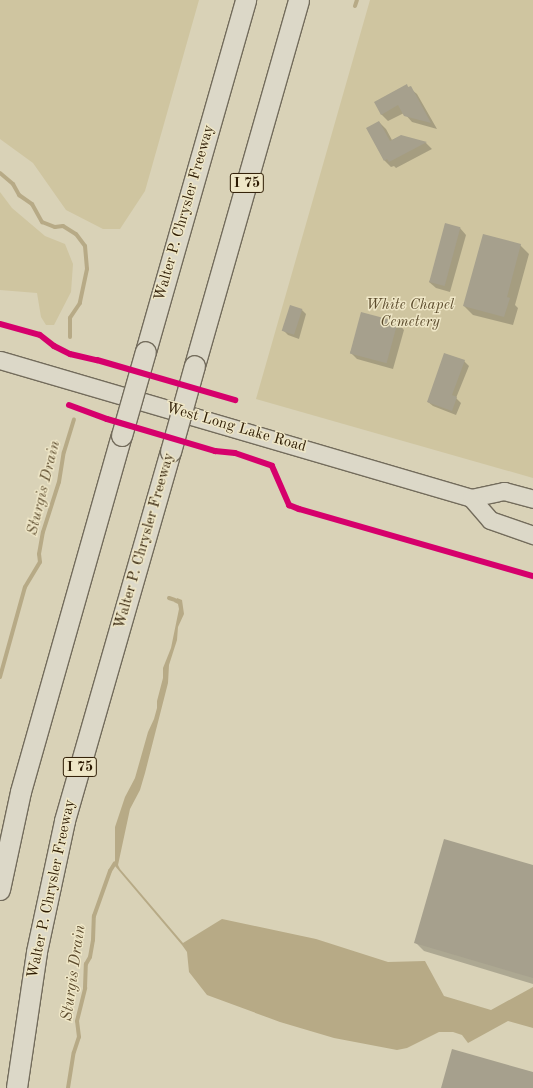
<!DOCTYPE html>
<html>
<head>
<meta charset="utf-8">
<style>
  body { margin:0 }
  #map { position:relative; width:533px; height:1088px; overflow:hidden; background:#d9d2b7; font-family:"Old Standard TT",serif }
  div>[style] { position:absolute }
  .green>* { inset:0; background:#cfc5a0 }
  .water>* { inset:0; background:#b7aa86 }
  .shadow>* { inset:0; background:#0003 }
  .stream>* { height:4px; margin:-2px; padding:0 2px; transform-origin:2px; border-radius:2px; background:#b7aa86 }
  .building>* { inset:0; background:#a6a08d; transform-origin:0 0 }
  .roads { filter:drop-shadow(1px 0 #736c5c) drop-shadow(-1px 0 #736c5c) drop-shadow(0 1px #736c5c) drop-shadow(0 -1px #736c5c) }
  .major>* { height:17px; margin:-8.5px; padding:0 8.5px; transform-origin:8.5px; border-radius:8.5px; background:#dcd8c8 }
  .highway>* { height:20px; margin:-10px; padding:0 10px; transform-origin:10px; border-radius:10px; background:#dcd8c8 }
  .bridges { filter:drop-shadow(1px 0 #736c5c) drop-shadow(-1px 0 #736c5c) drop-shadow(0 1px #736c5c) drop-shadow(0 -1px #736c5c) }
  .highway-bridge>* { height:20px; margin:-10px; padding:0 10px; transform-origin:10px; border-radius:10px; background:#dcd8c8 }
  .cycleway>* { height:6px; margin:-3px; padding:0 3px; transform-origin:3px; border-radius:3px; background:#d6006c }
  span { translate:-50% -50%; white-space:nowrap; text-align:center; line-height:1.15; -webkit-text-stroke:3px #efe7c7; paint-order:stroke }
  .shield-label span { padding:1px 3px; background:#efe7c7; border:1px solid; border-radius:3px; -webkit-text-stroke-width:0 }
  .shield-label { font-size:14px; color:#2d1b03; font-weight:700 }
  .street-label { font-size:15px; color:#2d1b03 }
  .park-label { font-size:15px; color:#5b4b2c; font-style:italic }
  .water-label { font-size:16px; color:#5e4d2f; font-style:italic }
</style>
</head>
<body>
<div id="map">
  <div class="green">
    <i style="clip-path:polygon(0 0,199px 0,145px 191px,120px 229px,103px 229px,66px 210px,33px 163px,0 139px)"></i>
    <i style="clip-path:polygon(370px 0,533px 0,533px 478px,256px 399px)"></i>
    <i style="clip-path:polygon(0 192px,12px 208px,45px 236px,65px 244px,73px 264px,71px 292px,54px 325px,46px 325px,41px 317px,37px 293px,0 290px)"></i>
  </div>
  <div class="water">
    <i style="clip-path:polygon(177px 598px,182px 600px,184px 614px,178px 627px,177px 640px,169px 665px,168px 683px,145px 773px,140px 790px,130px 809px,118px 865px,120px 869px,183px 943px,222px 919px,316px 939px,388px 962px,425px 961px,444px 996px,491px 1010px,533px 987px,533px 1028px,508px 1021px,468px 1043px,462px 1035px,453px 1032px,439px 1032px,407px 1048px,397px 1050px,334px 1038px,280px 1022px,207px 995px,189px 972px,187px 952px,182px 945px,115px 866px,115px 827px,125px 797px,135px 778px,148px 732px,154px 719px,157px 708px,157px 701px,163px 678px,163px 668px,171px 648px,179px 609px,178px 604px,174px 602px)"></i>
  </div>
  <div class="shadow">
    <i style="clip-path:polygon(407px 86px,417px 94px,437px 129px,412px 122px,404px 113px,388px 121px,381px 114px)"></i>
    <i style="clip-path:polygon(379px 122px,386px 129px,392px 140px,401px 136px,426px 143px,432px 149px,396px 168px,394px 166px,391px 167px,385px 161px)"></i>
    <i style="clip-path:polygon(460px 228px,466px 235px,450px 292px,436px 288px,429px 282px)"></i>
    <i style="clip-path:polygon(520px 245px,529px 254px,515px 305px,518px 308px,513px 325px,473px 315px,464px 306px)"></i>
    <i style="clip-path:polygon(291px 307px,302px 310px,306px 314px,299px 339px,288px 335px,284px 331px)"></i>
    <i style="clip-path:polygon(398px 323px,404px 330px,393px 369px,357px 359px,350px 352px)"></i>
    <i style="clip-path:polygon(464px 361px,469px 366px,456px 398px,461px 403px,456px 415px,433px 406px,428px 402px)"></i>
    <i style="clip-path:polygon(533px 866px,533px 984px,424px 951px,415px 942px)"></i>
  </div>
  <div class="stream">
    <i style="left:355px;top:6px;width:6px;rotate:-72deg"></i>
    <i style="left:0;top:173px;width:17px;rotate:40deg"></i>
    <i style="left:13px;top:184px;width:13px;rotate:61deg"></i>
    <i style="left:19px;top:195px;width:16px;rotate:35deg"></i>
    <i style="left:32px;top:204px;width:21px;rotate:61deg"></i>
    <i style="left:42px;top:222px;width:14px;rotate:21deg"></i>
    <i style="left:55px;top:227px;width:8px;rotate:-7deg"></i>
    <i style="left:63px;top:226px;width:15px;rotate:32deg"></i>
    <i style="left:76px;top:234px;width:15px;rotate:53deg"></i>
    <i style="left:85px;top:246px;width:23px;rotate:85deg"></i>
    <i style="left:87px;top:269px;width:35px;rotate:102deg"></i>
    <i style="left:80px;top:303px;width:18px;rotate:124deg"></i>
    <i style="left:70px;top:318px;width:19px;rotate:90deg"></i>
    <i style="left:169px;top:598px;width:6px;rotate:18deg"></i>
    <i style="left:0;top:677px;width:93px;rotate:-74.5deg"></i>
    <i style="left:25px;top:587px;width:29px;rotate:-59deg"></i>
    <i style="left:40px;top:562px;width:8px;rotate:-97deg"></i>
    <i style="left:39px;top:554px;width:22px;rotate:-80deg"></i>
    <i style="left:43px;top:532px;width:52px;rotate:-72.3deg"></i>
    <i style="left:59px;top:482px;width:30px;rotate:-81deg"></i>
    <i style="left:64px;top:452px;width:34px;rotate:-73deg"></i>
    <i style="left:68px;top:1088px;width:36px;rotate:-81deg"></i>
    <i style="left:74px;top:1052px;width:16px;rotate:-72deg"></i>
    <i style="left:79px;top:1037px;width:16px;rotate:-97deg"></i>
    <i style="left:77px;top:1021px;width:34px;rotate:-76deg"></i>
    <i style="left:85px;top:988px;width:24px;rotate:-88deg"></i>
    <i style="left:86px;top:964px;width:8px;rotate:-60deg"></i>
    <i style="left:90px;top:957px;width:17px;rotate:-80deg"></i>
    <i style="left:93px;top:940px;width:24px;rotate:-88deg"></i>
    <i style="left:94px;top:916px;width:48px;rotate:-70.4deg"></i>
    <i style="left:110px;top:871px;width:9px;rotate:-58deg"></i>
  </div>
  <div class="building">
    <i style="clip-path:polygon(407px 84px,408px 87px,411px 86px,431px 123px,404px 116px,398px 105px,381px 115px,374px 102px)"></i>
    <i style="clip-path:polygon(379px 121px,390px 141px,401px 135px,427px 142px,389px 162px,387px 159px,384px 161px,366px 128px)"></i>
    <i style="left:445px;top:223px;width:16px;height:61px;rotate:15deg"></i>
    <i style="clip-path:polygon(483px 234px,521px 244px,507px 297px,510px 298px,504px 317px,463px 306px)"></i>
    <i style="left:290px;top:305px;width:13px;height:27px;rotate:18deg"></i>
    <i style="left:361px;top:312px;width:38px;height:43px;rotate:15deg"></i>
    <i style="clip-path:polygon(444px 353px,465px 360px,452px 395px,457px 397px,452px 411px,427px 402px)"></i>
    <i style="clip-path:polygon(444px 839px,533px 865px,533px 978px,414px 943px)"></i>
    <i style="clip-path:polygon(452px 1049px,533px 1072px,533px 1088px,441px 1088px)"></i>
  </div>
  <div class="roads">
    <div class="major">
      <i style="left:0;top:360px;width:491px;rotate:16.3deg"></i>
      <i style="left:471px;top:498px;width:34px;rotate:-12deg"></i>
      <i style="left:504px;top:491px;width:30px;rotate:15deg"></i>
      <i style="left:471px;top:498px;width:29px;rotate:49deg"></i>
      <i style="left:490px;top:520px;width:46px;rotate:19.2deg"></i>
    </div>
    <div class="highway">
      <i style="left:146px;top:352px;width:366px;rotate:-74.1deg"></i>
      <i style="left:195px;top:366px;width:380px;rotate:-74.1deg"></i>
      <i style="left:0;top:890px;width:100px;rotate:-77.9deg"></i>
      <i style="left:21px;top:792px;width:370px;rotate:-74.2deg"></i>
      <i style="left:17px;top:1088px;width:137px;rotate:-81.6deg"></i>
      <i style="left:37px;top:952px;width:134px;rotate:-77.9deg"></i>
      <i style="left:65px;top:821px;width:384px;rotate:-74deg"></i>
    </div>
  </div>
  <div class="bridges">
    <div class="highway-bridge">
      <i style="left:122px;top:436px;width:87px;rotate:-74.1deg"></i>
      <i style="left:171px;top:452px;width:89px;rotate:-74.4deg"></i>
    </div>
  </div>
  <div class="cycleway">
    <i style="left:0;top:324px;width:41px;rotate:15.4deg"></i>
    <i style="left:40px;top:335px;width:18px;rotate:38deg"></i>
    <i style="left:54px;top:346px;width:18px;rotate:27deg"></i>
    <i style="left:70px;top:354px;width:28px;rotate:13deg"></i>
    <i style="left:97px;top:360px;width:144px;rotate:16.2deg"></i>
    <i style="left:69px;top:405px;width:40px;rotate:20.2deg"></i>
    <i style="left:107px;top:419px;width:113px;rotate:16.5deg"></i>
    <i style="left:215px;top:451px;width:20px;rotate:6deg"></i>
    <i style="left:235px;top:453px;width:39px;rotate:19deg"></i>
    <i style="left:272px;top:466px;width:43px;rotate:66.4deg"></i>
    <i style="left:289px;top:505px;width:11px;rotate:22deg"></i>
    <i style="left:299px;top:509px;width:243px;rotate:16deg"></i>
  </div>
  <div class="shield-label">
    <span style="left:247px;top:183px">I 75</span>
    <span style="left:80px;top:767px">I 75</span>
  </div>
  <div class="street-label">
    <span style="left:185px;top:213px;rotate:-74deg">Walter P. Chrysler Freeway</span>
    <span style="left:236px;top:428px;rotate:16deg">West Long Lake Road</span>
    <span style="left:145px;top:541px;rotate:-74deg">Walter P. Chrysler Freeway</span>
    <span style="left:52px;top:889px;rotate:-78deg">Walter P. Chrysler Freeway</span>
  </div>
  <div class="park-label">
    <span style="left:410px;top:314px">White Chapel<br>Cemetery</span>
  </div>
  <div class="water-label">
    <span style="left:44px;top:488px;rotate:-76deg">Sturgis Drain</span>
    <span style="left:74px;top:973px;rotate:-82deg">Sturgis Drain</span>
  </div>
</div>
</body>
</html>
